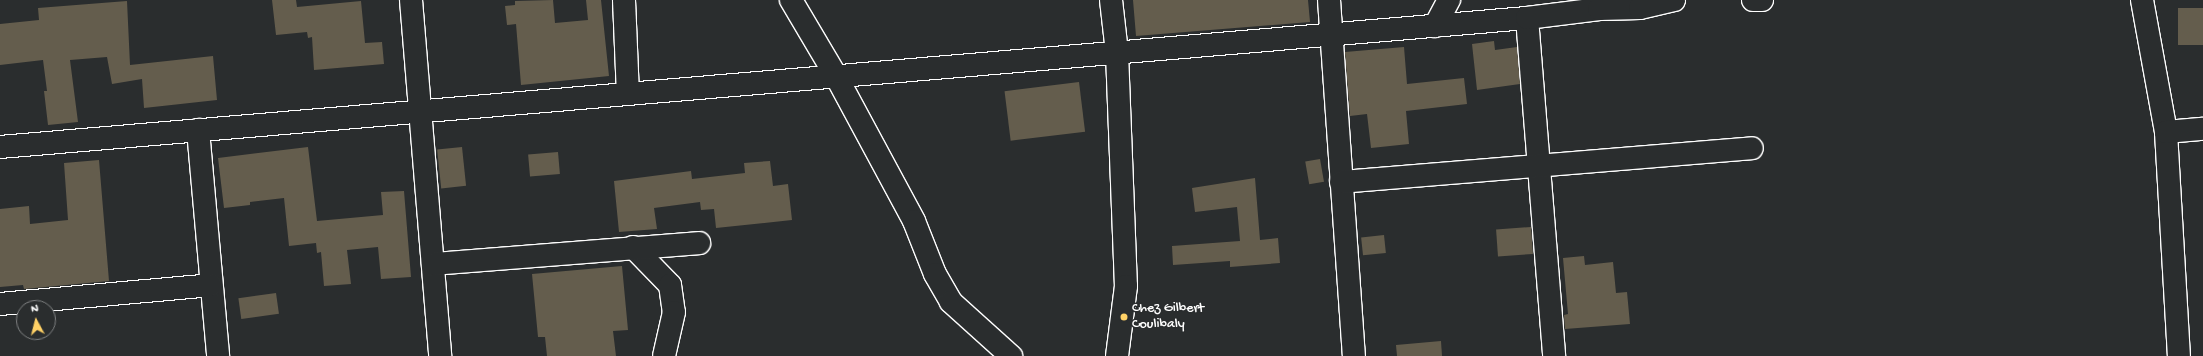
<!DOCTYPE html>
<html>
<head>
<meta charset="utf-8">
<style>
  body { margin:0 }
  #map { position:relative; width:2203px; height:356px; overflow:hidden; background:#2a2d2e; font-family:"Gochi Hand",sans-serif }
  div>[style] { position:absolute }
  .building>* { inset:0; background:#645d4d; transform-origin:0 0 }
  .roads { filter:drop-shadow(1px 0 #fff) drop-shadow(-1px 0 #fff) drop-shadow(0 1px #fff) drop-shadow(0 -1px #fff) }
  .minor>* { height:22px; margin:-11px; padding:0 11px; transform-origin:11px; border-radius:11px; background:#2a2d2e }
  .dots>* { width:11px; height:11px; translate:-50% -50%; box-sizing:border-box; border:2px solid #2a2d2e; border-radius:50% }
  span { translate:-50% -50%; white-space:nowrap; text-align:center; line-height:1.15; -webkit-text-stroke:3px #2a2d2e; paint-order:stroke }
  .poi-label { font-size:14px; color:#fff }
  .left { translate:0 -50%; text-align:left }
  .north { position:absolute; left:16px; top:300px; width:40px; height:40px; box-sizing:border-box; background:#2a2d2e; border:1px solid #7f8182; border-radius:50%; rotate:353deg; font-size:11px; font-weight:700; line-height:16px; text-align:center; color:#fff }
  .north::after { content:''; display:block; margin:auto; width:14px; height:18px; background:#ffd166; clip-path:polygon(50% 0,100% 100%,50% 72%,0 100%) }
</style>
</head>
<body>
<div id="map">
  <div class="building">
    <i style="clip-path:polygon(272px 0,296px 0,297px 7px,361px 1px,365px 43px,382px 42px,384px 64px,314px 70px,312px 37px,308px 38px,307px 32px,276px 35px)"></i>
    <i style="clip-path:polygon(553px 0,555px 23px,588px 20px,586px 0,601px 0,609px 76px,521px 85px,516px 24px,507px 25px,505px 6px,515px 5px,515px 1px)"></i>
    <i style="clip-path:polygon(1133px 0,1308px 0,1310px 22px,1136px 36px)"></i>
    <i style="clip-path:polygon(127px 1px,130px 65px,213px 56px,217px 100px,144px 108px,142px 79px,112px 84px,107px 57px,70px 60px,78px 122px,48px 125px,44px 91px,47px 91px,43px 60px,0 65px,0 24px,39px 20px,38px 8px)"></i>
    <i style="left:2203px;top:8px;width:37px;height:25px;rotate:90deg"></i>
    <i style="clip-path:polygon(1494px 41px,1495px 50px,1517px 47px,1520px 84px,1477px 90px,1472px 44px)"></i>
    <i style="clip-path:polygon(1404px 47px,1407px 84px,1464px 78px,1467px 104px,1406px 111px,1409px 144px,1371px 148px,1367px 114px,1350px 116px,1345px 52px)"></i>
    <i style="left:1079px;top:82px;width:50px;height:75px;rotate:83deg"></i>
    <i style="clip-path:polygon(308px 147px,317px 221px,383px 215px,381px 192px,404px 191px,411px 277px,381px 279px,378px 247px,347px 250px,351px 284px,324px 286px,321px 252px,317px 253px,316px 243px,289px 246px,284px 198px,250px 202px,250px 205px,224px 208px,218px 158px)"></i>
    <i style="left:462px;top:147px;width:39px;height:25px;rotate:84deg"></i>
    <i style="left:558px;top:152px;width:22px;height:30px;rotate:85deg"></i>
    <i style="left:1320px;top:159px;width:23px;height:15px;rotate:80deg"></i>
    <i style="clip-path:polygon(99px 160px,109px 281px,24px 289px,23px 285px,0 287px,0 209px,29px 206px,30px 224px,68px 220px,64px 163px)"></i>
    <i style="clip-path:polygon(770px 161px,773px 186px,788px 184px,792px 220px,716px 228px,714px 209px,701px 210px,700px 202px,654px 208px,657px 229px,619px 232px,614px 181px,691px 171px,692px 179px,745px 173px,744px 163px)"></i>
    <i style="clip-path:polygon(1255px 178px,1260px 240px,1278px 238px,1280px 263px,1230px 267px,1230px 261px,1173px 265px,1172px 246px,1240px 241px,1237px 207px,1195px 212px,1192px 188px)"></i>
    <i style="left:1531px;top:227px;width:27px;height:35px;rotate:86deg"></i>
    <i style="left:1384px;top:235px;width:18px;height:23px;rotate:84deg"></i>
    <i style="clip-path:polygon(1584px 256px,1585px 265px,1613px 262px,1616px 293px,1627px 292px,1630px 324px,1565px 329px,1564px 315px,1568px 314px,1563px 258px)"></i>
    <i style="clip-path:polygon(622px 266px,628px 330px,613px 331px,616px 356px,547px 356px,545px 337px,538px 337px,532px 274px)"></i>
    <i style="left:276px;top:293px;width:21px;height:38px;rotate:82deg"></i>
    <i style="clip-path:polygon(1441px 341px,1442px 356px,1397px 356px,1396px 345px)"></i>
  </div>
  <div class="roads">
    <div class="minor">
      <i style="left:411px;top:0;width:357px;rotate:85.3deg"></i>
      <i style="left:624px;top:0;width:94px;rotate:87.6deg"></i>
      <i style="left:791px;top:0;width:88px;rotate:59.4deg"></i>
      <i style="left:836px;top:76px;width:165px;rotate:61.7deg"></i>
      <i style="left:914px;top:221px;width:57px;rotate:68.4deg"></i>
      <i style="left:935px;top:274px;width:32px;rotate:60deg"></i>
      <i style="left:951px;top:302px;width:81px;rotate:42deg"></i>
      <i style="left:1111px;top:0;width:53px;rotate:83.5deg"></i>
      <i style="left:1117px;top:53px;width:233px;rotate:87.8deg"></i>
      <i style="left:1126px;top:286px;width:71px;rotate:97.3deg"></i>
      <i style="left:1329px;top:0;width:357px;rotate:86deg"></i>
      <i style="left:1753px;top:0;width:9px"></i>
      <i style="left:2142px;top:0;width:134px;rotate:79.7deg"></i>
      <i style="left:2166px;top:132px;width:224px;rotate:86.7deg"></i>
      <i style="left:1527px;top:18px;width:339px;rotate:85.4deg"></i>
      <i style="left:1435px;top:26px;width:30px;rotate:-62deg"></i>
      <i style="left:198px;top:130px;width:227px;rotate:84.9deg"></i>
      <i style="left:2166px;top:132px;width:37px;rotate:-5deg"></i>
      <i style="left:0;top:147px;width:1532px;rotate:-4.83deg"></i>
      <i style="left:1527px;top:18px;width:73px;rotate:-7.1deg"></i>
      <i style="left:1599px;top:9px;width:41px;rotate:-1.4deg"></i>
      <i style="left:1640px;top:8px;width:35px;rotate:-13deg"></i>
      <i style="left:1341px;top:182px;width:412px;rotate:-4.7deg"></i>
      <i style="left:633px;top:247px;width:53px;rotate:45.8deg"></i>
      <i style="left:670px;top:285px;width:27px;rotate:82deg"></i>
      <i style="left:674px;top:312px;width:45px;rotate:102.8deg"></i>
      <i style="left:433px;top:264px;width:267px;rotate:-4.5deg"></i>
      <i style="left:0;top:304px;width:212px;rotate:-5.1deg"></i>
    </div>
  </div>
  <div class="dots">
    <i style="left:1124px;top:317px;background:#ffd166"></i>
  </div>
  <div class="poi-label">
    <span class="left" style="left:1132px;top:317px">Chez Gilbert<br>Coulibaly</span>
  </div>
  <div class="north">N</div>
</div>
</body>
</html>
